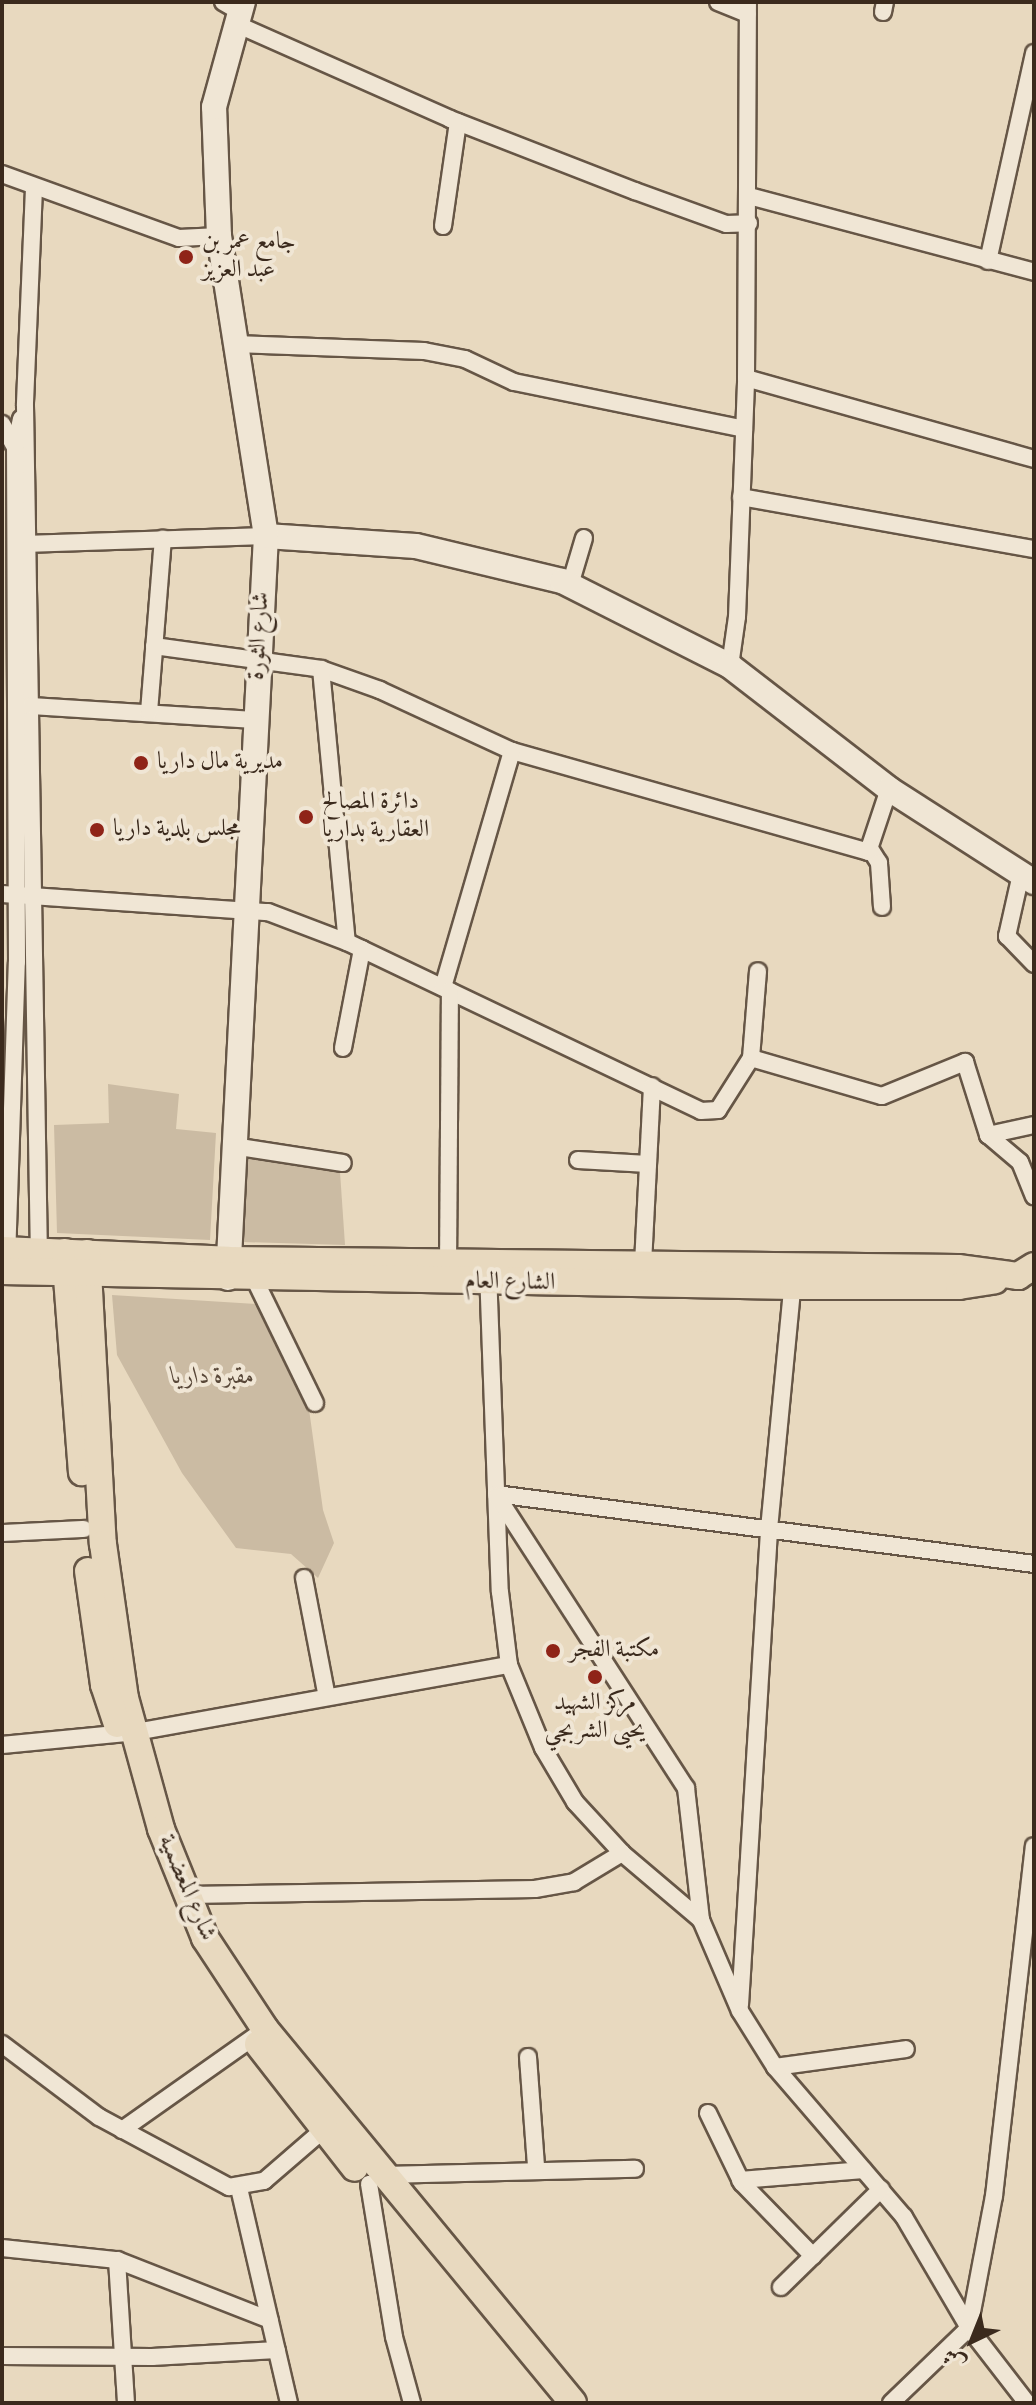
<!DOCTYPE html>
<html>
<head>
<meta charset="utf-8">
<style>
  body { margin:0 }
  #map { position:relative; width:1036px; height:2405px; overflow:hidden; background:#e8d9bf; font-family:Vollkorn,Amiri,serif }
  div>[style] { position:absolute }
  .green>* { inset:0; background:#cbbba3 }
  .roads { filter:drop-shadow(2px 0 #665646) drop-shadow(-2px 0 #665646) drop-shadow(0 2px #665646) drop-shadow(0 -2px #665646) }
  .street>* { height:16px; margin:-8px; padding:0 8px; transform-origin:8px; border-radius:8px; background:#f0e6d5 }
  .secondary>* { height:24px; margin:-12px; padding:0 12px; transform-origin:12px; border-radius:12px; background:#f0e6d5 }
  .primary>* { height:26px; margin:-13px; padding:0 13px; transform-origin:13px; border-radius:13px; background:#e8d9bf }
  .dots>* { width:22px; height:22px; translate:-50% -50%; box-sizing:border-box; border:4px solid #f0e6d5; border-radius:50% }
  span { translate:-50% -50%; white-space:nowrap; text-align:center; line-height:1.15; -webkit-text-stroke:8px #f0e6d5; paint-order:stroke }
  .poi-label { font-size:24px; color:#3b2a1d }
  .left { translate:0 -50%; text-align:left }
  .street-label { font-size:24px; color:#3b2a1d }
  .park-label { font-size:24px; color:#584738; font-style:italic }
  .frame { position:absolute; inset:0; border:4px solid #3b2a1d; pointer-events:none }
  .north { position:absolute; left:932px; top:2301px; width:80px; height:80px; -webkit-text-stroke:6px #f0e6d5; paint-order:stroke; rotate:223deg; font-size:22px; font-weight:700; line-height:32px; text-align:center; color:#3b2a1d }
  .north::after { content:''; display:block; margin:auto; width:28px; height:36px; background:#3b2a1d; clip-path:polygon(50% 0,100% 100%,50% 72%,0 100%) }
</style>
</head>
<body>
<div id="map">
  <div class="green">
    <i style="clip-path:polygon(108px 1084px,179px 1094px,176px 1129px,216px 1133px,210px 1240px,57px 1233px,54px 1125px,109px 1123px)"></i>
    <i style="clip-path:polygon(248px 1152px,340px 1172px,345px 1245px,243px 1242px)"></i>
    <i style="clip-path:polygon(112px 1295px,257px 1304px,308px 1402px,323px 1510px,334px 1543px,318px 1578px,291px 1554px,236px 1548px,182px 1473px,117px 1355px)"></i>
  </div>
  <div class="roads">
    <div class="street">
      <i style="left:223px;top:2px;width:20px;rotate:30deg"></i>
      <i style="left:718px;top:2px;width:32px;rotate:22deg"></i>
      <i style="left:883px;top:12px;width:10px;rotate:-79deg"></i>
      <i style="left:236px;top:24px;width:234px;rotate:23.9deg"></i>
      <i style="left:450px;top:119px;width:199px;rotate:21.3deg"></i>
      <i style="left:635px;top:191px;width:97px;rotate:19.9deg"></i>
      <i style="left:726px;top:224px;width:23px;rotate:-2deg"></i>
      <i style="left:2px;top:174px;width:188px;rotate:19.9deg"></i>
      <i style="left:179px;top:238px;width:40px;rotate:-2.9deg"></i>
      <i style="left:34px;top:188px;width:218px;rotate:92.4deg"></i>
      <i style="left:25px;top:406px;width:852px;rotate:89.06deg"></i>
      <i style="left:749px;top:196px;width:295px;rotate:14.9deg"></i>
      <i style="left:443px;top:226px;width:105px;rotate:-81.8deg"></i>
      <i style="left:988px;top:261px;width:213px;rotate:-77.5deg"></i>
      <i style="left:235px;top:344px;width:189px;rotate:2.1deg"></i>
      <i style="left:424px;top:351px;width:42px;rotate:11deg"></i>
      <i style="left:465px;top:359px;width:54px;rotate:25.1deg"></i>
      <i style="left:514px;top:382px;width:235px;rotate:11.5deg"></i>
      <i style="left:746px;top:378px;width:299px;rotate:15.7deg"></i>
      <i style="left:2px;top:424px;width:26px;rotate:61deg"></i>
      <i style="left:741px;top:497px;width:298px;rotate:10.1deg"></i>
      <i style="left:24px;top:544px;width:242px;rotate:-1.9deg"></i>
      <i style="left:570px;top:585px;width:49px;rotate:-73.4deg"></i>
      <i style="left:154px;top:646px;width:169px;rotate:7.8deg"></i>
      <i style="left:321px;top:669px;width:63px;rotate:19.6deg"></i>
      <i style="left:380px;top:690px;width:145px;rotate:24.8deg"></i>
      <i style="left:512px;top:751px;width:370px;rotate:15.8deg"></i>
      <i style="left:868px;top:852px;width:66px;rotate:-71.6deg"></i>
      <i style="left:730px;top:666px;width:49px;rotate:-81.9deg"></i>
      <i style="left:737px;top:617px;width:239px;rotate:-87.8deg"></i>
      <i style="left:746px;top:378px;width:376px;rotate:-89.7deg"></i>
      <i style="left:321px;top:669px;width:274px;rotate:84.6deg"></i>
      <i style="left:31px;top:706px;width:224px;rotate:3.6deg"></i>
      <i style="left:149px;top:712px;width:174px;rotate:-85.4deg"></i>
      <i style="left:869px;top:847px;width:19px;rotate:58deg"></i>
      <i style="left:879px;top:863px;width:44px;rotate:86.1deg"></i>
      <i style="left:1021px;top:874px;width:64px;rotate:102.7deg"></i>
      <i style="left:1007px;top:936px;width:39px;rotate:46deg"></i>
      <i style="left:2px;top:894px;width:267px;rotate:3.9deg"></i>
      <i style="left:268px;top:912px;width:85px;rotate:20.8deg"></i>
      <i style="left:347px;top:942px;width:392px;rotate:25.5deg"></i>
      <i style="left:701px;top:1111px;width:17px;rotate:-3deg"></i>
      <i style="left:718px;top:1110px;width:62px;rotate:-57.6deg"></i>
      <i style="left:751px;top:1058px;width:136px;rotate:16.2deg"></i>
      <i style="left:882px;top:1096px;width:90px;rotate:-22.3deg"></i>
      <i style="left:965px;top:1062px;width:77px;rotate:72.5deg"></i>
      <i style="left:988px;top:1135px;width:47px;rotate:-12.3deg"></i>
      <i style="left:443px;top:987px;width:246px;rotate:-73.7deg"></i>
      <i style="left:343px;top:1048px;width:101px;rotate:-79.1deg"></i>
      <i style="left:751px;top:1058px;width:87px;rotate:-85.4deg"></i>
      <i style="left:988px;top:1135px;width:42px;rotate:40.2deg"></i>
      <i style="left:1020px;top:1162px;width:37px;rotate:68deg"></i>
      <i style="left:233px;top:1146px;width:111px;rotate:8.8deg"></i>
      <i style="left:578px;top:1160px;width:70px;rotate:3.3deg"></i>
      <i style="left:7px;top:1259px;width:297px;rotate:-88.1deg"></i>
      <i style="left:17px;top:962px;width:515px;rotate:-90.22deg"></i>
      <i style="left:15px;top:447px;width:29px;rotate:-78deg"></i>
      <i style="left:643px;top:1264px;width:178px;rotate:-87.1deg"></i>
      <i style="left:448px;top:1269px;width:278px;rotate:-89.6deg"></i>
      <i style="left:488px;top:1271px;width:321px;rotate:87.9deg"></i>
      <i style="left:500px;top:1592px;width:74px;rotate:83deg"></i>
      <i style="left:509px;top:1665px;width:90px;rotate:67.7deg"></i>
      <i style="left:543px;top:1748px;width:63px;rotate:59.3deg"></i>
      <i style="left:575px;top:1802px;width:69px;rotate:47.3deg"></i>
      <i style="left:622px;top:1853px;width:104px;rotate:40.3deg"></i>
      <i style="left:701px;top:1920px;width:99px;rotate:66.8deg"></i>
      <i style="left:740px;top:2011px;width:66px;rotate:58deg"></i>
      <i style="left:775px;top:2067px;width:198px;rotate:49.3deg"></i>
      <i style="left:904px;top:2217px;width:129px;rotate:59.6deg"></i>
      <i style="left:969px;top:2328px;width:95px;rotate:52.3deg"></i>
      <i style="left:254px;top:1278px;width:139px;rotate:64deg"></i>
      <i style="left:496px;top:1494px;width:543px;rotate:7.41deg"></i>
      <i style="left:497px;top:1496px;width:348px;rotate:57.1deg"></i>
      <i style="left:686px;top:1788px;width:133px;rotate:83.5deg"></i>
      <i style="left:2px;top:1533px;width:82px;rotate:-2.8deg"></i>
      <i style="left:304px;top:1578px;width:121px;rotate:79.1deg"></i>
      <i style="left:2px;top:1745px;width:135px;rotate:-5.5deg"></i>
      <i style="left:136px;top:1732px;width:379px;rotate:-10.2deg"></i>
      <i style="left:189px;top:1895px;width:346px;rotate:-1deg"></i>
      <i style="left:535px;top:1889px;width:40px;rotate:-10deg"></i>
      <i style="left:574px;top:1882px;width:56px;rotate:-31.1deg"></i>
      <i style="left:740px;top:2005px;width:477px;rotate:-86.5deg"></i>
      <i style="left:769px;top:1529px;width:252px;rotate:-84.5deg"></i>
      <i style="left:2px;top:2044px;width:121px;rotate:37deg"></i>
      <i style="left:99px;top:2117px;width:148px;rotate:28.3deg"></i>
      <i style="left:229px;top:2187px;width:36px;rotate:-10deg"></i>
      <i style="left:264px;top:2181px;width:87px;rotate:-40.8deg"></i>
      <i style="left:528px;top:2057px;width:110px;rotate:85.8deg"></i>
      <i style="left:775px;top:2067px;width:132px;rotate:-7.8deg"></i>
      <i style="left:708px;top:2113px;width:78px;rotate:64.1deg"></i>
      <i style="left:742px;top:2183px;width:102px;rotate:45.8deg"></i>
      <i style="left:122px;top:2130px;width:170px;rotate:-35.2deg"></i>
      <i style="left:384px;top:2175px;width:251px;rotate:-1.4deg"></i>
      <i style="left:740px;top:2180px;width:124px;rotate:-4.6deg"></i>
      <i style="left:369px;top:2184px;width:155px;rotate:80.7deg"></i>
      <i style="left:394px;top:2337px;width:68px;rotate:74.7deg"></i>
      <i style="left:239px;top:2188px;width:221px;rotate:76.9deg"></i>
      <i style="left:2px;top:2248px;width:116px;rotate:6deg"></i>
      <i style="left:117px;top:2260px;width:164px;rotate:21.4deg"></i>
      <i style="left:117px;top:2260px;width:143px;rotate:86.4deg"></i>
      <i style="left:781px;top:2287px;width:140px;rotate:-44.4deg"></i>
      <i style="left:2px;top:2356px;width:150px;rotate:0.4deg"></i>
      <i style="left:152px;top:2357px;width:125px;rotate:-3.2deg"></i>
      <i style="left:891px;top:2403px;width:108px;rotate:-43.9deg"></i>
      <i style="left:969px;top:2328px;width:134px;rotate:-79.3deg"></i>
      <i style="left:994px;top:2196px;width:352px;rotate:-83.5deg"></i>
    </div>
    <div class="secondary">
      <i style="left:266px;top:536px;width:150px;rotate:3.8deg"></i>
      <i style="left:416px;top:546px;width:150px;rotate:13.5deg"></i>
      <i style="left:562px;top:581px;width:188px;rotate:26.8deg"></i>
      <i style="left:730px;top:666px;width:201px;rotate:37.7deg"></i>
      <i style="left:889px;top:789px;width:172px;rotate:32.7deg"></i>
      <i style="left:228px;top:1278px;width:743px;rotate:-87.07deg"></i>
      <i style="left:266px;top:536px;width:304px;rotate:-98.9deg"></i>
      <i style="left:219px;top:236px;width:129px;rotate:-92.2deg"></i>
      <i style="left:214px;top:107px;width:109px;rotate:-74.6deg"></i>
    </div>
    <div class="primary">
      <i style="left:2px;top:1250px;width:226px;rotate:2.5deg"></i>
      <i style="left:228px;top:1260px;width:730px;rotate:0.63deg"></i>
      <i style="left:958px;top:1268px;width:61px;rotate:7.6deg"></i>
      <i style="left:1018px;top:1276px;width:19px;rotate:-32deg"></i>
      <i style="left:65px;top:1252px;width:221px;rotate:85.6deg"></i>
      <i style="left:87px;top:1253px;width:291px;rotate:86.9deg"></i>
      <i style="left:103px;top:1544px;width:156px;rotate:81.9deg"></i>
      <i style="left:125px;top:1698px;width:136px;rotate:74.6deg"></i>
      <i style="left:161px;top:1829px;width:118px;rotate:68deg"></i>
      <i style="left:205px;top:1938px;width:109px;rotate:56.6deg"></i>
      <i style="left:265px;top:2029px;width:484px;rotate:50.5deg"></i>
      <i style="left:2px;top:1271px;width:791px;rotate:1.09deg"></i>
      <i style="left:793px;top:1286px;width:166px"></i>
      <i style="left:959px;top:1286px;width:36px;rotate:-9deg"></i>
      <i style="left:88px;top:1571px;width:115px;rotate:82deg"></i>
      <i style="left:104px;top:1685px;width:41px;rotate:71.6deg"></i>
      <i style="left:258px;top:2044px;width:157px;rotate:52deg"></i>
    </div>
  </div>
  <div class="dots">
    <i style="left:186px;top:257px;background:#8f2418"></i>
    <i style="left:141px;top:763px;background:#8f2418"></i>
    <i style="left:306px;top:817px;background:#8f2418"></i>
    <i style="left:97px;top:830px;background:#8f2418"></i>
    <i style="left:553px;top:1651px;background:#8f2418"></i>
    <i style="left:595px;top:1677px;background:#8f2418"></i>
  </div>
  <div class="poi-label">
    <span class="left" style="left:202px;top:257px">جامع عمر بن<br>عبد العزيز</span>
    <span class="left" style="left:157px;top:763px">مديرية مال داريا</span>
    <span class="left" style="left:322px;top:817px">دائرة المصالح<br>العقارية بداريا</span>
    <span class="left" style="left:113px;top:830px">مجلس بلدية داريا</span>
    <span class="left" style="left:569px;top:1651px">مكتبة الفجر</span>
    <span style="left:595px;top:1718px">مركز الشهيد<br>يحيى الشربجي</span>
  </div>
  <div class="street-label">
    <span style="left:260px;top:636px;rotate:-87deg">شارع الثورة</span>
    <span style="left:510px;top:1283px;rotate:1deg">الشارع العام</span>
    <span style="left:186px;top:1888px;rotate:67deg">شارع المعضمية</span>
  </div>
  <div class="park-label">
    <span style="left:213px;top:1378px">مقبرة داريا</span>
  </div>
  <div class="frame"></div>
  <div class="north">ش</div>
</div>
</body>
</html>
